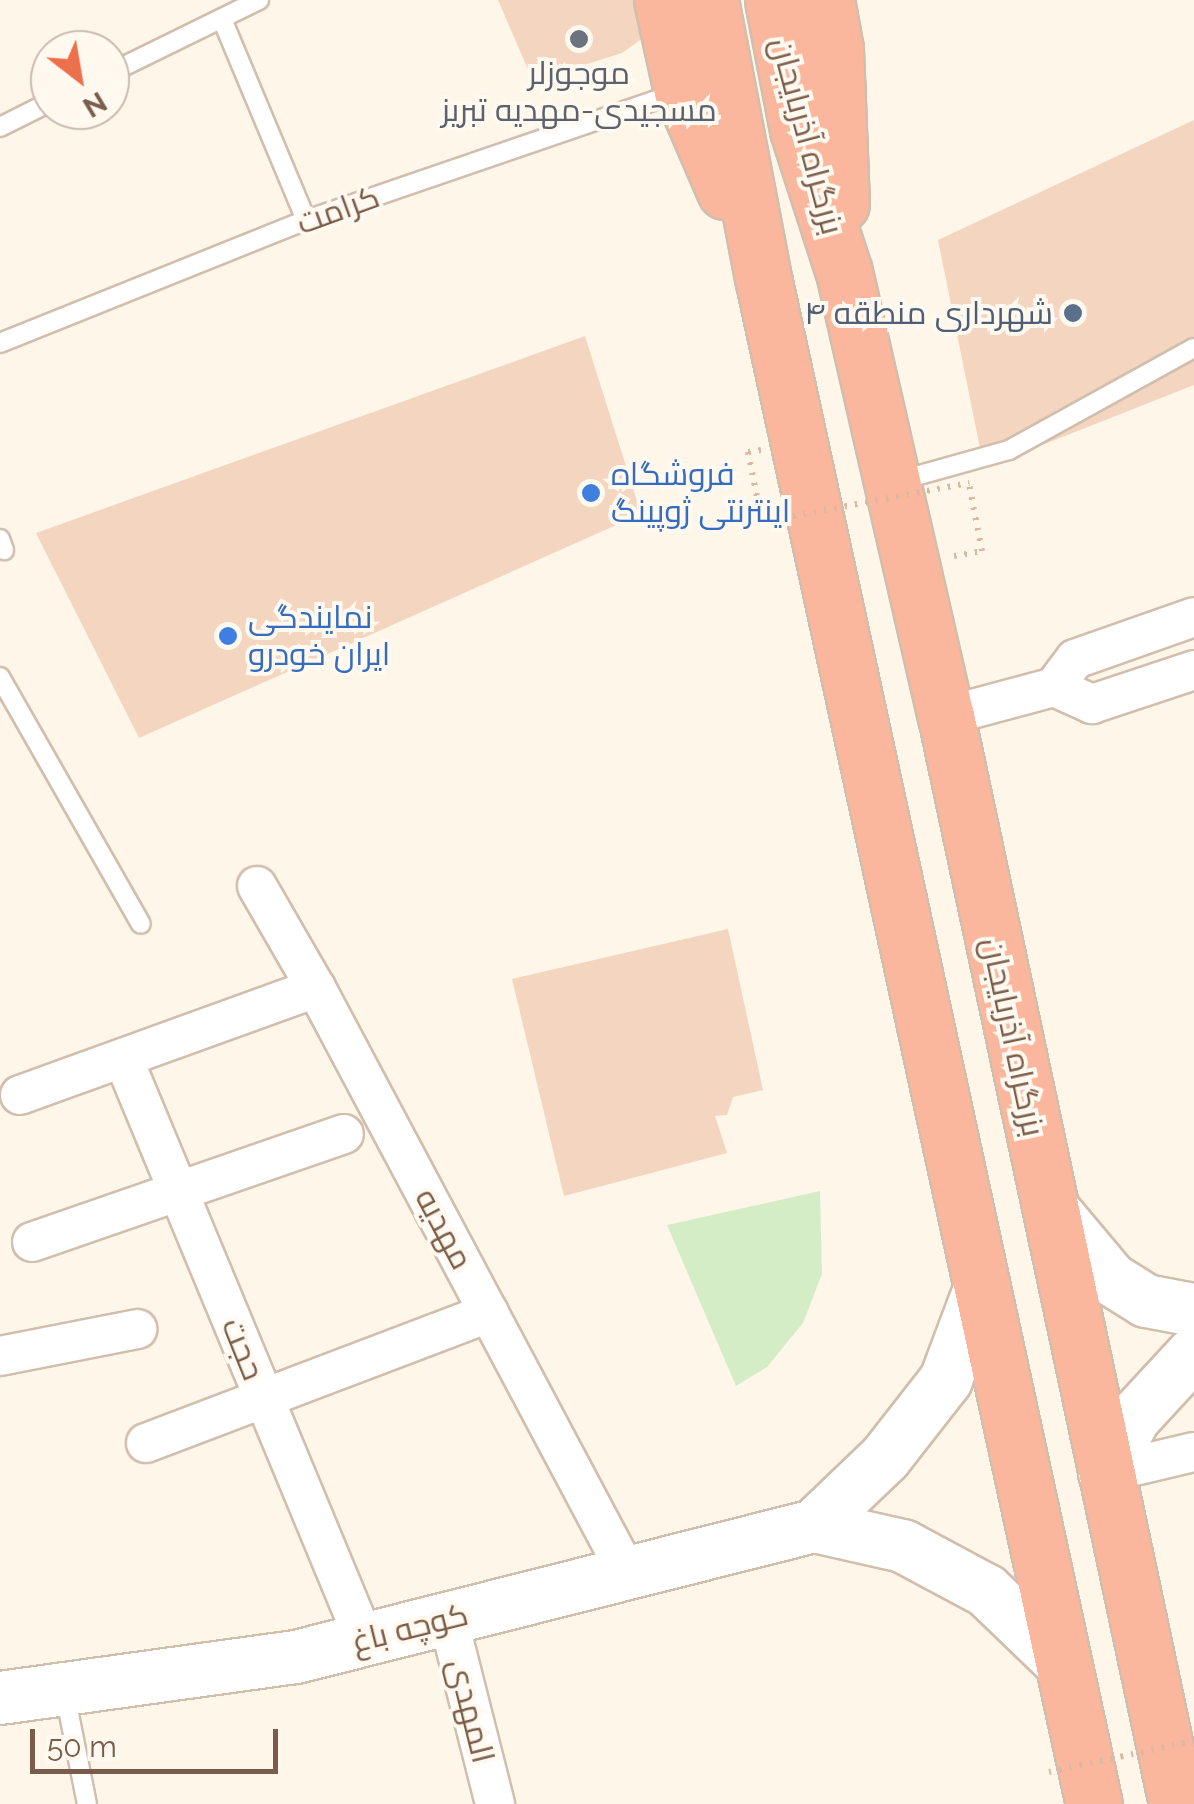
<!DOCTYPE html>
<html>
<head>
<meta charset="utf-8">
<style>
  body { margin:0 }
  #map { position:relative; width:1194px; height:1804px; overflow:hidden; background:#fdf6e9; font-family:Raleway,Cairo,sans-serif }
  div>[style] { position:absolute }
  .green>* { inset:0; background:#d5edc6 }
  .building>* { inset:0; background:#f4d5bf }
  .path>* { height:6px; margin-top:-3px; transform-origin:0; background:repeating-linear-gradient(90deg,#dab8a1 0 2.5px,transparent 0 10.5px) }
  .roads { filter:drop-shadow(2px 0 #d1bead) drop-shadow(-2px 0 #d1bead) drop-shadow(0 2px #d1bead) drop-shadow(0 -2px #d1bead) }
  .lane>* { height:18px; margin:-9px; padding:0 9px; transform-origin:9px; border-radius:9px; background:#fff }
  .street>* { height:38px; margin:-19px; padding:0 19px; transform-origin:19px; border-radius:19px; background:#fff }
  .secondary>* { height:52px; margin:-26px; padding:0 26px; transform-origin:26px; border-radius:26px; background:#fff }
  .highway>* { height:55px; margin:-27.5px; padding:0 27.5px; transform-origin:27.5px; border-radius:27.5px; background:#fab79d }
  .path-bridge>* { height:6px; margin-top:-3px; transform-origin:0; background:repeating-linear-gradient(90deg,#dab8a1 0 2.5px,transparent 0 10.5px) }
  .dots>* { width:28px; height:28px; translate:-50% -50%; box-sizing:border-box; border:5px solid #fff9f0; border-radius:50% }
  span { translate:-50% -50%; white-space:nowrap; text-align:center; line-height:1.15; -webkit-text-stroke:8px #fff9f0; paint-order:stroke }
  .worship-label { font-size:32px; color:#5b616d }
  .street-label { font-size:32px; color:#7a5c4a }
  .service-label { font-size:32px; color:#4e5e75 }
  .right { translate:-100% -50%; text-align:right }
  .shop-label { font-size:32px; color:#366cbe }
  .left { translate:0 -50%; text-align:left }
  .north { position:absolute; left:30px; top:30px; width:100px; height:100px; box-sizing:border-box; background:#fff9f0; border:2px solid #cabaae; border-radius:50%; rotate:149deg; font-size:28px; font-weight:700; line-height:40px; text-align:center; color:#7a5c4a }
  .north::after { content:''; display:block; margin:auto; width:35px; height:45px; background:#ec7049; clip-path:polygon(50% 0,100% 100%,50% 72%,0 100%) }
  .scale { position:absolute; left:30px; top:1729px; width:248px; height:45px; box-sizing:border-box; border:5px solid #7a5c4a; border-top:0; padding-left:12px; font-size:30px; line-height:35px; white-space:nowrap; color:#7a5c4a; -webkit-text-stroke:8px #fff9f0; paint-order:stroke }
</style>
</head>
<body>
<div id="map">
  <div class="green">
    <i style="clip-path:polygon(820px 1191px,822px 1274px,803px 1323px,767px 1367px,736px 1386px,667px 1225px)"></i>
  </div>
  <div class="building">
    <i style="clip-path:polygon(498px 0,640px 0,647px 35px,622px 53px,533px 81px)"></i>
    <i style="clip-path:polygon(1194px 120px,1194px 385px,984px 468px,938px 240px)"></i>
    <i style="clip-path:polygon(585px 336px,641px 514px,139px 738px,36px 533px)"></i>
    <i style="clip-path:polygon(728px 929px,763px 1090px,733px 1097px,727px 1115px,715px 1116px,727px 1153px,564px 1196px,512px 979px)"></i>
  </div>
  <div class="path">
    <i style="left:761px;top:450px;width:13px;rotate:171deg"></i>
    <i style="left:748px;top:452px;width:71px;rotate:78.7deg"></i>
    <i style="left:954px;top:556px;width:28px;rotate:-10deg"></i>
    <i style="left:982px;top:551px;width:68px;rotate:-101deg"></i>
  </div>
  <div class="roads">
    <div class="lane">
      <i style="left:222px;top:19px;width:218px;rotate:67.3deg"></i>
      <i style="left:110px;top:73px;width:166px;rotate:-26.1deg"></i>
      <i style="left:0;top:127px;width:56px;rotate:-26.6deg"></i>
      <i style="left:0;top:343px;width:330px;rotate:-21.9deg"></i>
      <i style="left:306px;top:220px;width:392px;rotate:-18.9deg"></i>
      <i style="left:898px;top:481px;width:115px;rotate:-15.6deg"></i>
      <i style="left:1009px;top:450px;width:211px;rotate:-28.9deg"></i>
      <i style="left:0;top:539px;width:12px;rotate:70deg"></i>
      <i style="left:0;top:677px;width:284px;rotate:60.3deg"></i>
      <i style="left:65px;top:1694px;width:112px;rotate:78.7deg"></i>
    </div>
    <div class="street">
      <i style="left:1054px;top:687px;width:42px;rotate:24.1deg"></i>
      <i style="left:1092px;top:704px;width:108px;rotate:-18.4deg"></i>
      <i style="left:946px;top:716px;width:112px;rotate:-15deg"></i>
      <i style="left:1054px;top:687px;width:35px;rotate:-53deg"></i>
      <i style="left:1075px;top:659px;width:126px;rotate:-19.4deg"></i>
      <i style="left:257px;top:886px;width:118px;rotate:60deg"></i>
      <i style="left:316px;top:988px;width:663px;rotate:62deg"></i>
      <i style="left:123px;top:1058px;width:629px;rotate:67.47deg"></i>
      <i style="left:20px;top:1095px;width:315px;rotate:-19.9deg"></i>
      <i style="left:32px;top:1242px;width:330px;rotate:-19.1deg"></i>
      <i style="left:0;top:1356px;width:140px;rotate:-11.1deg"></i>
      <i style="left:146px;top:1443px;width:367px;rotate:-20.8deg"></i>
      <i style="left:1105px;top:1473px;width:91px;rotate:-13.3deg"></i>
      <i style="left:448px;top:1618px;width:192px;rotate:75.8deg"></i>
    </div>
    <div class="secondary">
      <i style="left:1049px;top:1205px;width:97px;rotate:50deg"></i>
      <i style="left:1111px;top:1279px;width:41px;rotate:32.2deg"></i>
      <i style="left:1146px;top:1301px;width:49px;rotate:10.6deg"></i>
      <i style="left:982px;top:1284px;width:103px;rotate:110.6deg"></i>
      <i style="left:946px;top:1380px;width:99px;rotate:128deg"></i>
      <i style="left:885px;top:1458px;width:98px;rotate:136.2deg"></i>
      <i style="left:814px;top:1526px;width:91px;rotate:12.7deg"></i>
      <i style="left:903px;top:1546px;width:95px;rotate:28.2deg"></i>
      <i style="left:987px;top:1591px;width:107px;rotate:43.9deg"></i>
      <i style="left:1105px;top:1473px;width:62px;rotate:-62.2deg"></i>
      <i style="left:1134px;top:1418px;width:88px;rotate:-47.3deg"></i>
      <i style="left:0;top:1698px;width:299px;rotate:-7.9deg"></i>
      <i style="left:296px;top:1657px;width:534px;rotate:-14.19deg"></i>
    </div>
    <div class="highway">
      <i style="left:662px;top:0;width:93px;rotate:77.6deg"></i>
      <i style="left:682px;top:91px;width:109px;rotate:66.7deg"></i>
      <i style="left:710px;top:0;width:287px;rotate:79.2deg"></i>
      <i style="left:764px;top:282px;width:1557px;rotate:77.77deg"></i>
      <i style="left:773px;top:0;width:132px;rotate:79.1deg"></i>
      <i style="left:798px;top:130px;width:149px;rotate:72.1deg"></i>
      <i style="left:844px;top:272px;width:456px;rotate:77.1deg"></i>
      <i style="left:946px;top:716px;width:1112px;rotate:78.01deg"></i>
      <i style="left:826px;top:0;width:50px;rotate:79.6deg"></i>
      <i style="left:835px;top:49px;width:155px;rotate:87.8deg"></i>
    </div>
  </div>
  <div class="path-bridge">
    <i style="left:762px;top:522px;width:211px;rotate:-10.7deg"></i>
    <i style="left:1049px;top:1772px;width:148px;rotate:-12.1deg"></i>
  </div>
  <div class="dots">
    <i style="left:579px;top:39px;background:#6b7280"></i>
    <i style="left:1073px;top:313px;background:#5c6f8a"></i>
    <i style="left:591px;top:493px;background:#3f7fe0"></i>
    <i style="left:228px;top:636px;background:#3f7fe0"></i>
  </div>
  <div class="worship-label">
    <span style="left:579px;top:92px">موجوزلر<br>مسجیدی-مهدیه تبریز</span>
  </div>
  <div class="street-label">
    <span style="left:807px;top:136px;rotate:75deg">بزرگراه آذربایجان</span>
    <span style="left:338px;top:210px;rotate:-20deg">کرامت</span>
    <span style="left:1013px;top:1037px;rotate:78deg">بزرگراه آذربایجان</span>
    <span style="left:444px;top:1229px;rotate:62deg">مهدیه</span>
    <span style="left:243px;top:1349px;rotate:68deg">حجت</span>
    <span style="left:410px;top:1628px;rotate:-14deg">کوچه باغ</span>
    <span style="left:471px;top:1711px;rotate:76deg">المهدی</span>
  </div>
  <div class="service-label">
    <span class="right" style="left:1053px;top:313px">شهرداری منطقه ۴</span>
  </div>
  <div class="shop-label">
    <span class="left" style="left:611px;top:493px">فروشگاه<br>اینترنتی ژوپینگ</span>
    <span class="left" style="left:248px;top:636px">نمایندگی<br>ایران خودرو</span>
  </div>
  <div class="north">N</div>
  <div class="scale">50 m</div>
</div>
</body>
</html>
